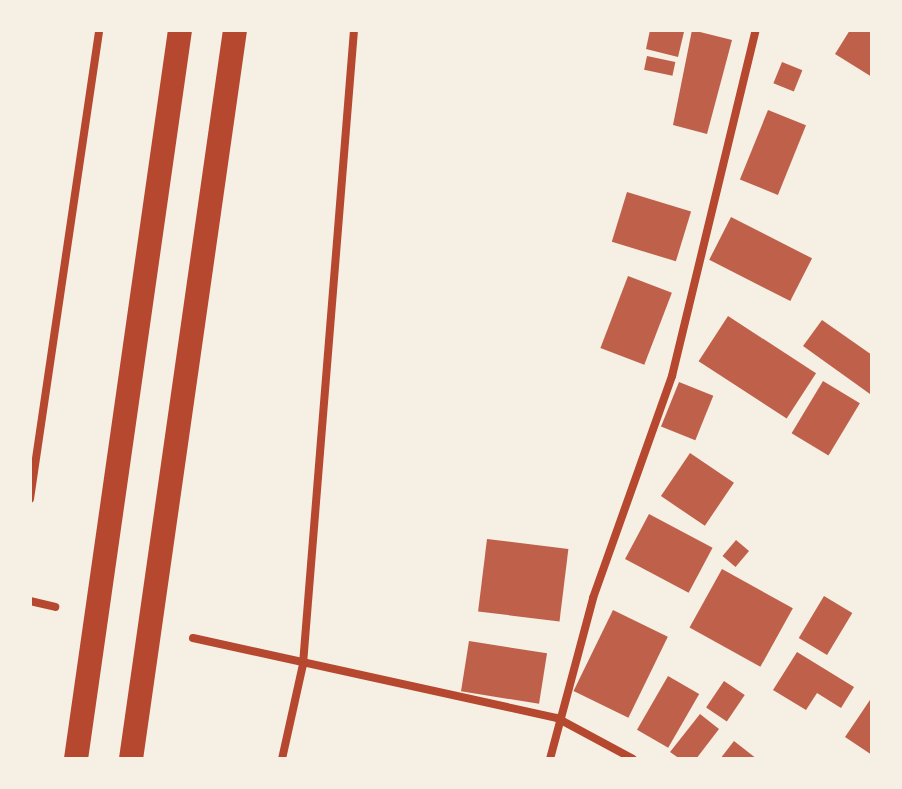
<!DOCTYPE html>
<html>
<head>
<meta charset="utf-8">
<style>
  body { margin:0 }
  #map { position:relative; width:902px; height:789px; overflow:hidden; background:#f6efe4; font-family:"Exo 2",sans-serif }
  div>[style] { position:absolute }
  .building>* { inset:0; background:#bf614a; transform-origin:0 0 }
  .minor>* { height:8px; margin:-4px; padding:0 4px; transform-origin:4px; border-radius:4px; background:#b5482f }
  .motorway>* { height:24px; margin:-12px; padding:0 12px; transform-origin:12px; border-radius:12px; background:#b5482f }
  span { translate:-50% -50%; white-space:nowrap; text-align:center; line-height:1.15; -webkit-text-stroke:8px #f6efe4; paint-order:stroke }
  .frame { position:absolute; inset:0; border:32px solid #f6efe4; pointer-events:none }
</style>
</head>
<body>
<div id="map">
  <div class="building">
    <i style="clip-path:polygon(650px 30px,684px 32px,678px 57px,646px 49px)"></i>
    <i style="clip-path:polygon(692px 30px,732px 40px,707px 134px,673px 125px)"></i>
    <i style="clip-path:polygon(850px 30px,872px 30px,872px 77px,835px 54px)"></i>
    <i style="left:647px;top:56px;width:29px;height:14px;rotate:12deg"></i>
    <i style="left:782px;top:62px;width:22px;height:23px;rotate:22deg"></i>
    <i style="left:768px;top:110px;width:41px;height:75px;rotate:22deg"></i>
    <i style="left:627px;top:192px;width:67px;height:52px;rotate:17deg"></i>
    <i style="left:731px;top:217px;width:91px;height:48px;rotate:27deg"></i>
    <i style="left:628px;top:276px;width:47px;height:77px;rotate:21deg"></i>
    <i style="left:728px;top:316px;width:105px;height:54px;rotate:33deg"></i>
    <i style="clip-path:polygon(822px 320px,872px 355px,870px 394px,803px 346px)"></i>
    <i style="left:823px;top:381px;width:43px;height:61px;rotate:31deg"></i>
    <i style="left:679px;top:382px;width:37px;height:48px;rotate:22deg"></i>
    <i style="left:690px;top:453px;width:53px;height:52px;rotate:34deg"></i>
    <i style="left:649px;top:514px;width:72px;height:51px;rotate:28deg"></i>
    <i style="left:487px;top:539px;width:82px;height:73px;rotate:7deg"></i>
    <i style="left:736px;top:540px;width:17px;height:21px;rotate:40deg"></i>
    <i style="left:722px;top:569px;width:81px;height:67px;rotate:29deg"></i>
    <i style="left:824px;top:596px;width:33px;height:49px;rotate:31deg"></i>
    <i style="left:613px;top:610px;width:61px;height:90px;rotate:26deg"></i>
    <i style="left:469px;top:641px;width:79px;height:51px;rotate:9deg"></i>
    <i style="clip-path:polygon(797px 652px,854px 687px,841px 708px,817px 693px,806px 710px,773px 690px)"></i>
    <i style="left:668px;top:676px;width:36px;height:62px;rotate:30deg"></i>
    <i style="left:724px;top:681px;width:25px;height:32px;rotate:34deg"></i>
    <i style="clip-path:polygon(872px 697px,872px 755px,845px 737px)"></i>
    <i style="clip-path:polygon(700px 714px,719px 729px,696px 759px,680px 759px,670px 752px)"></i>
    <i style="clip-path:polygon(734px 741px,757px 759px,720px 759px)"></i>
  </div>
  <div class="minor">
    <i style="left:30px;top:499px;width:474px;rotate:-81.6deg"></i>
    <i style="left:30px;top:601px;width:26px;rotate:13deg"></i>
    <i style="left:193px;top:638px;width:373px;rotate:12.4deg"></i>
    <i style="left:557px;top:718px;width:86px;rotate:28.3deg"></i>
    <i style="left:282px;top:759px;width:97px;rotate:-77.5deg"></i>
    <i style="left:303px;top:664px;width:636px;rotate:-85.4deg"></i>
    <i style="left:550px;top:759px;width:167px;rotate:-75deg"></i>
    <i style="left:593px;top:598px;width:236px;rotate:-70.4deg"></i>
    <i style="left:672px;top:376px;width:356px;rotate:-76.4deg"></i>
  </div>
  <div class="motorway">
    <i style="left:76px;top:759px;width:736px;rotate:-81.88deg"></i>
    <i style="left:131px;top:759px;width:736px;rotate:-81.88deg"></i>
  </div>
  <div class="frame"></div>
</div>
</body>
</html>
